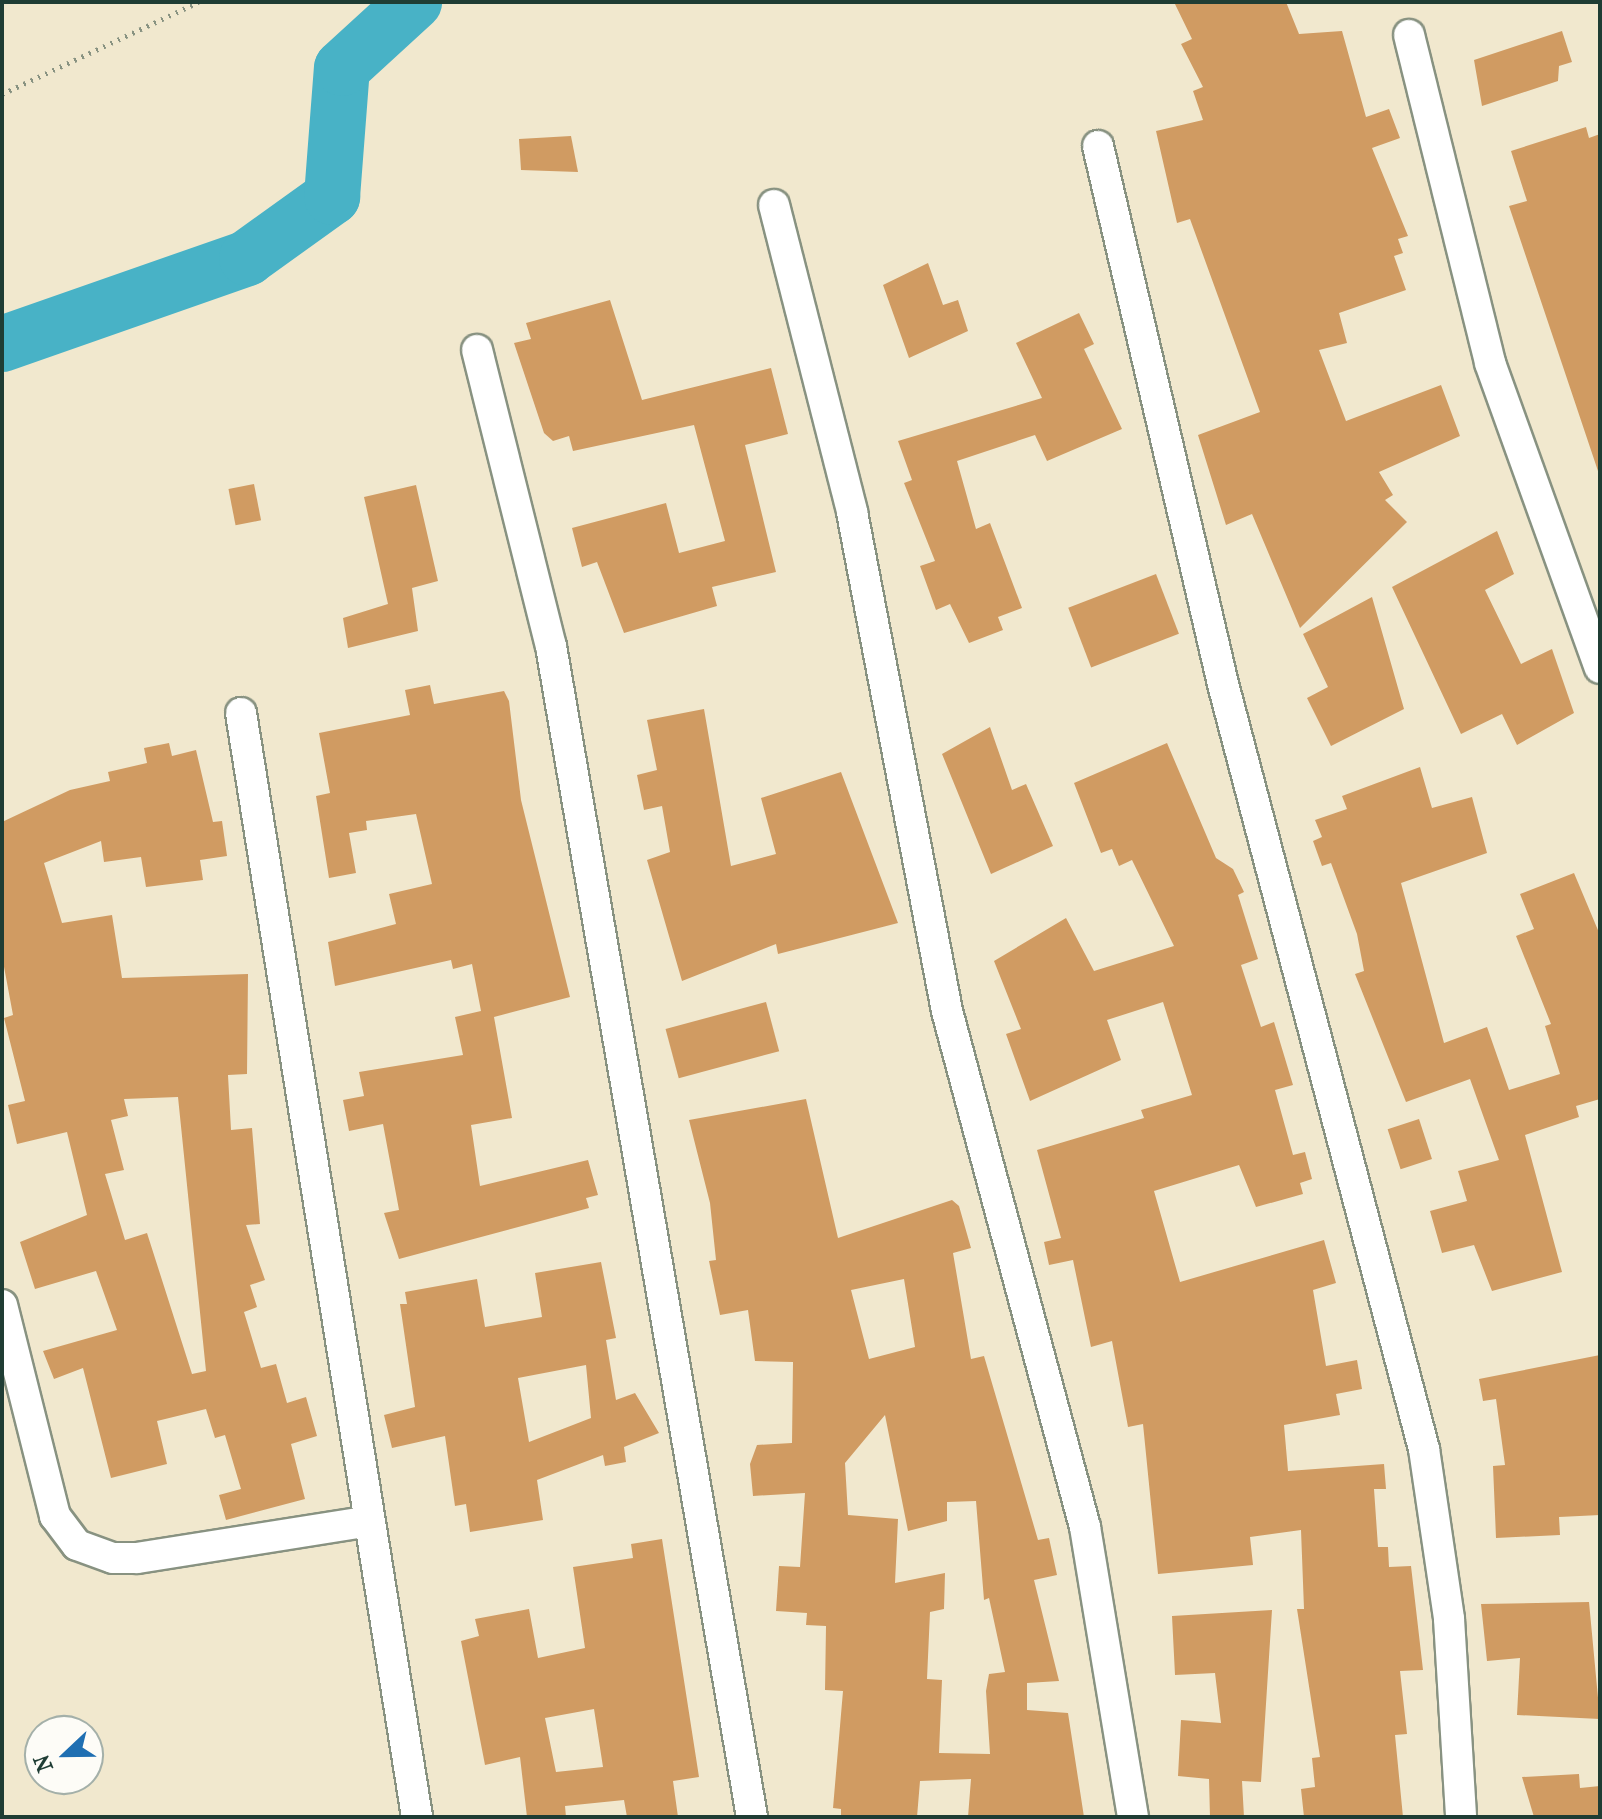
<!DOCTYPE html>
<html>
<head>
<meta charset="utf-8">
<style>
  body { margin:0 }
  #map { position:relative; width:1602px; height:1819px; overflow:hidden; background:#f1e8ce; font-family:"IM FELL French Canon",serif }
  div>[style] { position:absolute }
  .river>* { height:56px; margin:-28px; padding:0 28px; transform-origin:28px; border-radius:28px; background:#48b2c6 }
  .building>* { inset:0; background:#d09b62; transform-origin:0 0 }
  .path>* { height:5px; margin-top:-2.5px; transform-origin:0; background:repeating-linear-gradient(90deg,#889281 0 2px,transparent 0 8px) }
  .roads { filter:drop-shadow(2px 0 #889281) drop-shadow(-2px 0 #889281) drop-shadow(0 2px #889281) drop-shadow(0 -2px #889281) }
  .minor>* { height:30px; margin:-15px; padding:0 15px; transform-origin:15px; border-radius:15px; background:#fff }
  span { translate:-50% -50%; white-space:nowrap; text-align:center; line-height:1.15; -webkit-text-stroke:8px #fdfcf7; paint-order:stroke }
  .frame { position:absolute; inset:0; border:4px solid #1f3d34; pointer-events:none }
  .north { position:absolute; left:24px; top:1715px; width:80px; height:80px; box-sizing:border-box; background:#fdfcf7; border:2px solid #a4b0a9; border-radius:50%; rotate:248deg; font-size:22px; font-weight:700; line-height:32px; text-align:center; color:#1f3d34 }
  .north::after { content:''; display:block; margin:auto; width:28px; height:36px; background:#1f6fb2; clip-path:polygon(50% 0,100% 100%,50% 72%,0 100%) }
</style>
</head>
<body>
<div id="map">
  <div class="river">
    <i style="left:2px;top:344px;width:260px;rotate:-19.3deg"></i>
    <i style="left:247px;top:258px;width:105px;rotate:-35.7deg"></i>
    <i style="left:332px;top:197px;width:129px;rotate:-85.6deg"></i>
    <i style="left:342px;top:68px;width:98px;rotate:-42.5deg"></i>
  </div>
  <div class="building">
    <i style="clip-path:polygon(1174px 2px,1286px 2px,1299px 34px,1342px 31px,1366px 117px,1389px 109px,1400px 138px,1372px 148px,1408px 236px,1398px 239px,1403px 253px,1394px 256px,1406px 290px,1339px 313px,1347px 343px,1319px 350px,1346px 421px,1441px 385px,1460px 436px,1379px 472px,1393px 495px,1385px 500px,1407px 522px,1300px 628px,1252px 514px,1226px 525px,1198px 435px,1260px 412px,1190px 219px,1177px 223px,1156px 131px,1203px 120px,1193px 91px,1203px 87px,1181px 44px,1192px 39px)"></i>
    <i style="clip-path:polygon(1562px 31px,1572px 62px,1559px 66px,1558px 81px,1482px 106px,1474px 60px)"></i>
    <i style="clip-path:polygon(1586px 127px,1589px 138px,1600px 134px,1599px 474px,1509px 206px,1527px 201px,1511px 151px)"></i>
    <i style="clip-path:polygon(571px 136px,578px 172px,521px 170px,519px 139px)"></i>
    <i style="clip-path:polygon(928px 263px,943px 305px,958px 300px,968px 331px,909px 358px,883px 285px)"></i>
    <i style="clip-path:polygon(610px 300px,642px 400px,771px 368px,788px 434px,745px 445px,776px 572px,712px 587px,717px 606px,624px 633px,597px 562px,582px 567px,572px 528px,666px 503px,679px 553px,725px 541px,694px 425px,573px 451px,569px 436px,553px 441px,544px 433px,514px 343px,531px 339px,526px 323px)"></i>
    <i style="clip-path:polygon(1079px 313px,1094px 344px,1084px 349px,1122px 429px,1047px 461px,1035px 435px,957px 461px,976px 529px,990px 523px,1022px 608px,998px 617px,1003px 630px,969px 643px,950px 604px,936px 610px,920px 566px,935px 561px,904px 483px,912px 480px,898px 441px,1042px 398px,1016px 343px)"></i>
    <i style="left:254px;top:484px;width:37px;height:26px;rotate:79deg"></i>
    <i style="clip-path:polygon(416px 485px,438px 581px,412px 588px,418px 631px,348px 648px,343px 618px,388px 604px,364px 497px)"></i>
    <i style="clip-path:polygon(1497px 531px,1514px 574px,1485px 590px,1521px 664px,1552px 649px,1574px 713px,1517px 745px,1502px 714px,1461px 734px,1392px 587px)"></i>
    <i style="left:1156px;top:574px;width:64px;height:94px;rotate:69deg"></i>
    <i style="clip-path:polygon(1372px 597px,1404px 709px,1331px 746px,1307px 698px,1328px 687px,1303px 634px)"></i>
    <i style="clip-path:polygon(430px 685px,434px 704px,504px 691px,509px 701px,521px 800px,570px 997px,494px 1017px,512px 1118px,471px 1125px,480px 1186px,588px 1160px,598px 1195px,586px 1198px,589px 1208px,399px 1259px,384px 1213px,399px 1210px,383px 1124px,349px 1131px,343px 1100px,364px 1096px,359px 1072px,463px 1055px,455px 1017px,481px 1011px,472px 964px,453px 969px,451px 960px,335px 986px,328px 942px,396px 924px,389px 894px,432px 884px,416px 814px,366px 821px,367px 830px,349px 833px,356px 873px,329px 878px,316px 796px,330px 793px,319px 733px,410px 715px,405px 690px)"></i>
    <i style="clip-path:polygon(704px 709px,731px 866px,776px 854px,761px 798px,841px 772px,898px 923px,778px 954px,776px 944px,682px 981px,647px 860px,670px 852px,662px 806px,644px 810px,637px 775px,657px 770px,647px 720px)"></i>
    <i style="clip-path:polygon(990px 727px,1012px 790px,1026px 784px,1053px 846px,991px 874px,942px 754px)"></i>
    <i style="clip-path:polygon(evenodd,169px 743px,172px 756px,196px 750px,213px 822px,222px 821px,227px 856px,200px 860px,203px 880px,146px 887px,141px 857px,104px 862px,101px 841px,44px 863px,62px 923px,112px 915px,122px 978px,248px 974px,247px 1074px,228px 1075px,231px 1130px,252px 1128px,260px 1224px,246px 1225px,265px 1280px,250px 1285px,257px 1307px,244px 1312px,261px 1368px,276px 1364px,287px 1403px,306px 1397px,317px 1436px,291px 1444px,305px 1499px,226px 1520px,219px 1495px,241px 1489px,225px 1435px,215px 1438px,206px 1409px,157px 1421px,167px 1464px,111px 1478px,83px 1368px,54px 1379px,43px 1351px,117px 1330px,96px 1271px,35px 1289px,20px 1242px,87px 1215px,67px 1132px,17px 1144px,8px 1105px,25px 1101px,4px 1018px,13px 1015px,2px 956px,2px 822px,70px 790px,110px 781px,108px 772px,147px 763px,144px 748px,169px 743px,178px 1097px,206px 1371px,192px 1374px,147px 1233px,125px 1240px,105px 1174px,124px 1170px,111px 1120px,128px 1116px,124px 1099px,178px 1097px)"></i>
    <i style="clip-path:polygon(1167px 743px,1216px 858px,1233px 869px,1244px 892px,1238px 895px,1258px 959px,1241px 965px,1261px 1027px,1274px 1022px,1293px 1085px,1275px 1090px,1293px 1155px,1305px 1152px,1312px 1179px,1300px 1183px,1303px 1194px,1256px 1207px,1239px 1165px,1154px 1191px,1180px 1282px,1324px 1240px,1336px 1283px,1313px 1290px,1326px 1366px,1357px 1360px,1362px 1389px,1336px 1394px,1340px 1415px,1284px 1425px,1288px 1471px,1384px 1464px,1386px 1489px,1374px 1489px,1378px 1547px,1388px 1547px,1389px 1567px,1411px 1566px,1423px 1670px,1400px 1671px,1407px 1734px,1395px 1735px,1403px 1817px,1304px 1817px,1301px 1789px,1315px 1787px,1312px 1758px,1320px 1757px,1297px 1609px,1304px 1609px,1301px 1530px,1250px 1537px,1253px 1565px,1158px 1574px,1143px 1424px,1128px 1427px,1112px 1341px,1091px 1347px,1073px 1260px,1049px 1265px,1044px 1242px,1061px 1238px,1037px 1150px,1144px 1118px,1141px 1110px,1192px 1095px,1163px 1002px,1107px 1020px,1121px 1060px,1030px 1101px,1006px 1034px,1021px 1029px,994px 961px,1066px 918px,1094px 971px,1174px 946px,1132px 860px,1119px 866px,1112px 849px,1101px 853px,1074px 783px)"></i>
    <i style="clip-path:polygon(1420px 767px,1432px 808px,1472px 797px,1487px 853px,1401px 883px,1444px 1043px,1487px 1027px,1509px 1090px,1560px 1074px,1545px 1026px,1551px 1024px,1516px 936px,1534px 929px,1520px 894px,1574px 873px,1600px 935px,1600px 1099px,1576px 1106px,1579px 1117px,1525px 1135px,1562px 1272px,1492px 1291px,1474px 1245px,1442px 1253px,1430px 1211px,1467px 1201px,1458px 1171px,1499px 1160px,1470px 1079px,1406px 1102px,1355px 974px,1364px 971px,1357px 934px,1331px 863px,1322px 866px,1313px 841px,1322px 837px,1315px 820px,1347px 809px,1342px 796px)"></i>
    <i style="left:766px;top:1002px;width:51px;height:104px;rotate:75deg"></i>
    <i style="clip-path:polygon(evenodd,806px 1099px,838px 1238px,952px 1200px,959px 1206px,971px 1248px,953px 1253px,971px 1359px,984px 1356px,1038px 1540px,1049px 1538px,1057px 1575px,1034px 1580px,1059px 1681px,1027px 1683px,1027px 1710px,1068px 1713px,1084px 1817px,968px 1817px,971px 1779px,920px 1781px,917px 1817px,841px 1817px,841px 1809px,833px 1808px,843px 1691px,825px 1690px,826px 1626px,806px 1625px,807px 1613px,776px 1611px,779px 1566px,800px 1567px,805px 1493px,753px 1496px,750px 1464px,757px 1445px,792px 1443px,793px 1362px,755px 1361px,748px 1310px,720px 1315px,709px 1261px,716px 1260px,710px 1203px,689px 1120px,806px 1099px,904px 1279px,915px 1347px,869px 1359px,851px 1290px,904px 1279px,806px 1099px,885px 1415px,908px 1531px,947px 1521px,947px 1502px,976px 1501px,984px 1600px,989px 1598px,1005px 1672px,989px 1674px,986px 1691px,990px 1754px,939px 1753px,942px 1680px,927px 1679px,930px 1612px,944px 1609px,945px 1573px,895px 1583px,898px 1519px,848px 1515px,845px 1463px,885px 1415px)"></i>
    <i style="left:1419px;top:1119px;width:42px;height:33px;rotate:72deg"></i>
    <i style="clip-path:polygon(evenodd,601px 1262px,616px 1338px,606px 1340px,616px 1400px,635px 1393px,659px 1433px,624px 1447px,626px 1462px,605px 1466px,603px 1455px,537px 1480px,543px 1520px,470px 1532px,466px 1504px,455px 1506px,445px 1436px,392px 1448px,384px 1415px,415px 1407px,400px 1304px,407px 1304px,405px 1292px,477px 1279px,485px 1327px,542px 1317px,535px 1273px,601px 1262px,586px 1365px,591px 1418px,529px 1442px,518px 1378px,586px 1365px)"></i>
    <i style="clip-path:polygon(1600px 1355px,1600px 1515px,1559px 1517px,1560px 1535px,1496px 1538px,1493px 1466px,1505px 1465px,1496px 1399px,1483px 1401px,1479px 1379px)"></i>
    <i style="clip-path:polygon(evenodd,662px 1539px,699px 1777px,673px 1781px,678px 1817px,627px 1817px,624px 1800px,565px 1806px,566px 1817px,527px 1817px,520px 1757px,485px 1765px,461px 1641px,479px 1636px,475px 1619px,529px 1609px,538px 1658px,585px 1648px,573px 1567px,633px 1558px,631px 1544px,662px 1539px,594px 1709px,603px 1767px,556px 1772px,545px 1718px,594px 1709px)"></i>
    <i style="clip-path:polygon(1589px 1602px,1600px 1719px,1517px 1715px,1520px 1658px,1487px 1661px,1481px 1604px)"></i>
    <i style="clip-path:polygon(1272px 1610px,1261px 1782px,1242px 1781px,1244px 1817px,1210px 1817px,1209px 1779px,1178px 1776px,1181px 1720px,1221px 1723px,1215px 1673px,1175px 1675px,1172px 1616px)"></i>
    <i style="clip-path:polygon(1579px 1774px,1580px 1788px,1600px 1786px,1600px 1817px,1534px 1817px,1522px 1777px)"></i>
  </div>
  <div class="path">
    <i style="left:2px;top:94px;width:217px;rotate:-25.1deg"></i>
  </div>
  <div class="roads">
    <div class="minor">
      <i style="left:1409px;top:35px;width:338px;rotate:76.1deg"></i>
      <i style="left:1490px;top:363px;width:324px;rotate:70.2deg"></i>
      <i style="left:1098px;top:146px;width:552px;rotate:76.92deg"></i>
      <i style="left:1223px;top:684px;width:791px;rotate:75.28deg"></i>
      <i style="left:1424px;top:1449px;width:172px;rotate:81.6deg"></i>
      <i style="left:1449px;top:1619px;width:198px;rotate:86.5deg"></i>
      <i style="left:774px;top:205px;width:317px;rotate:75.7deg"></i>
      <i style="left:852px;top:512px;width:508px;rotate:79.22deg"></i>
      <i style="left:947px;top:1011px;width:534px;rotate:75.03deg"></i>
      <i style="left:1085px;top:1527px;width:294px;rotate:80.6deg"></i>
      <i style="left:477px;top:350px;width:305px;rotate:76deg"></i>
      <i style="left:551px;top:646px;width:1188px;rotate:80.26deg"></i>
      <i style="left:241px;top:713px;width:1118px;rotate:80.94deg"></i>
      <i style="left:2px;top:1305px;width:218px;rotate:75.9deg"></i>
      <i style="left:55px;top:1516px;width:36px;rotate:53deg"></i>
      <i style="left:77px;top:1545px;width:38px;rotate:20deg"></i>
      <i style="left:113px;top:1558px;width:24px"></i>
      <i style="left:137px;top:1558px;width:231px;rotate:-9deg"></i>
    </div>
  </div>
  <div class="frame"></div>
  <div class="north">N</div>
</div>
</body>
</html>
